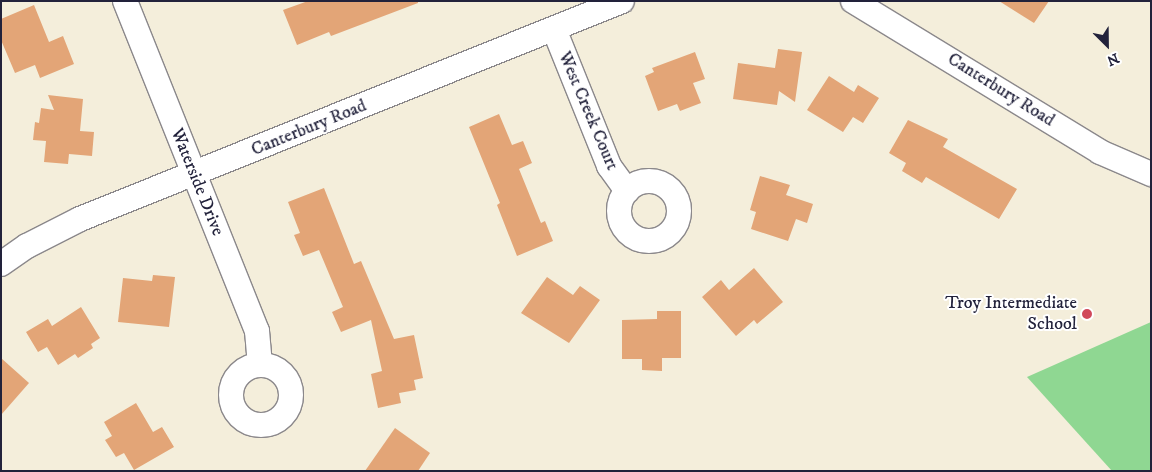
<!DOCTYPE html>
<html>
<head>
<meta charset="utf-8">
<style>
  body { margin:0 }
  #map { position:relative; width:1152px; height:472px; overflow:hidden; background:#f4eedb; font-family:"IM FELL DW Pica",serif }
  div>[style] { position:absolute }
  .green>* { inset:0; background:#8fd792 }
  .building>* { inset:0; background:#e3a577 }
  .roads { filter:drop-shadow(1px 0 #8b888b) drop-shadow(-1px 0 #8b888b) drop-shadow(0 1px #8b888b) drop-shadow(0 -1px #8b888b) }
  .street>* { height:24px; margin:-12px; padding:0 12px; transform-origin:12px; border-radius:12px; background:#fff }
  .street>.ring { margin:-12px; padding:0; box-sizing:content-box; background:none; border:24px solid #fff; border-radius:50% }
  .dots>* { width:14px; height:14px; translate:-50% -50%; box-sizing:border-box; border:2px solid #fff; border-radius:50% }
  span { translate:-50% -50%; white-space:nowrap; text-align:center; line-height:1.15; -webkit-text-stroke:4px #fff; paint-order:stroke }
  .street-label { font-size:18px; color:#22223b }
  .poi-label { font-size:18px; color:#22223b }
  .right { translate:-100% -50%; text-align:right }
  .frame { position:absolute; inset:0; border:2px solid #22223b; pointer-events:none }
  .north { position:absolute; left:1082px; top:20px; width:50px; height:50px; -webkit-text-stroke:4px #fff; paint-order:stroke; rotate:157deg; font-size:14px; font-weight:700; line-height:20px; text-align:center; color:#22223b }
  .north::after { content:''; display:block; margin:auto; width:18px; height:22px; background:#22223b; clip-path:polygon(50% 0,100% 100%,50% 72%,0 100%) }
</style>
</head>
<body>
<div id="map">
  <div class="green">
    <i style="clip-path:polygon(1151px 322px,1151px 471px,1112px 471px,1027px 377px)"></i>
  </div>
  <div class="building">
    <i style="clip-path:polygon(308px 1px,418px 1px,418px 3px,331px 36px,329px 32px,297px 45px,283px 10px)"></i>
    <i style="clip-path:polygon(999px 1px,1049px 1px,1034px 23px)"></i>
    <i style="clip-path:polygon(34px 5px,49px 42px,63px 36px,74px 64px,40px 78px,35px 65px,15px 73px,1px 40px,1px 19px)"></i>
    <i style="clip-path:polygon(778px 49px,802px 52px,795px 102px,779px 91px,777px 105px,733px 99px,738px 63px,775px 68px)"></i>
    <i style="clip-path:polygon(695px 52px,705px 79px,693px 83px,701px 103px,680px 111px,677px 104px,658px 111px,645px 76px,654px 72px,652px 68px)"></i>
    <i style="clip-path:polygon(829px 76px,854px 92px,858px 85px,879px 98px,863px 123px,853px 117px,843px 132px,807px 110px)"></i>
    <i style="clip-path:polygon(48px 95px,83px 99px,80px 131px,94px 132px,92px 156px,69px 154px,68px 164px,44px 162px,46px 141px,33px 140px,35px 122px,39px 123px,41px 108px,54px 110px)"></i>
    <i style="clip-path:polygon(499px 114px,512px 145px,523px 141px,532px 163px,519px 169px,541px 223px,545px 221px,553px 241px,517px 256px,497px 205px,500px 203px,469px 127px)"></i>
    <i style="clip-path:polygon(908px 120px,948px 139px,943px 147px,1017px 189px,999px 219px,926px 177px,922px 183px,902px 171px,906px 163px,889px 153px)"></i>
    <i style="clip-path:polygon(760px 176px,790px 185px,786px 195px,813px 204px,807px 223px,796px 219px,788px 241px,751px 229px,756px 212px,750px 210px)"></i>
    <i style="clip-path:polygon(324px 188px,354px 264px,361px 261px,394px 339px,414px 335px,423px 378px,414px 380px,416px 390px,399px 393px,401px 403px,378px 408px,371px 374px,382px 371px,371px 320px,341px 332px,332px 312px,343px 307px,319px 250px,303px 256px,294px 235px,300px 233px,288px 202px)"></i>
    <i style="clip-path:polygon(754px 268px,783px 302px,757px 324px,754px 320px,736px 336px,702px 297px,721px 280px,729px 290px)"></i>
    <i style="clip-path:polygon(153px 275px,175px 277px,169px 327px,118px 322px,123px 278px,152px 281px)"></i>
    <i style="clip-path:polygon(547px 277px,573px 295px,580px 286px,600px 300px,569px 343px,521px 313px)"></i>
    <i style="clip-path:polygon(81px 307px,100px 338px,91px 344px,93px 348px,78px 358px,75px 354px,58px 365px,47px 347px,38px 352px,26px 332px,48px 319px,52px 326px)"></i>
    <i style="clip-path:polygon(657px 311px,681px 311px,681px 358px,662px 358px,662px 371px,642px 370px,642px 359px,622px 359px,622px 320px,657px 319px)"></i>
    <i style="clip-path:polygon(1px 358px,29px 383px,1px 415px)"></i>
    <i style="clip-path:polygon(136px 403px,153px 432px,162px 427px,174px 447px,134px 470px,124px 453px,116px 457px,105px 440px,112px 436px,104px 422px)"></i>
    <i style="clip-path:polygon(395px 428px,430px 453px,418px 471px,365px 471px)"></i>
  </div>
  <div class="roads">
    <div class="street">
      <i style="left:125px;top:1px;width:355px;rotate:68.2deg"></i>
      <i style="left:257px;top:331px;width:34px;rotate:85deg"></i>
      <i style="left:853px;top:1px;width:289px;rotate:31.4deg"></i>
      <i style="left:1100px;top:152px;width:56px;rotate:23.3deg"></i>
      <i style="left:554px;top:29px;width:148px;rotate:68.1deg"></i>
      <i style="left:609px;top:166px;width:31px;rotate:54deg"></i>
      <i class="ring" style="left:619px;top:181px;width:36px;height:36px"></i>
      <i style="left:1px;top:264px;width:32px;rotate:-35deg"></i>
      <i style="left:27px;top:246px;width:59px;rotate:-27deg"></i>
      <i style="left:80px;top:219px;width:584px;rotate:-21.91deg"></i>
      <i class="ring" style="left:231px;top:365px;width:36px;height:36px"></i>
    </div>
  </div>
  <div class="dots">
    <i style="left:1087px;top:314px;background:#d1495b"></i>
  </div>
  <div class="street-label">
    <span style="left:1001px;top:90px;rotate:32deg">Canterbury Road</span>
    <span style="left:588px;top:111px;rotate:67deg">West Creek Court</span>
    <span style="left:309px;top:128px;rotate:-22deg">Canterbury Road</span>
    <span style="left:197px;top:182px;rotate:68deg">Waterside Drive</span>
  </div>
  <div class="poi-label">
    <span class="right" style="left:1077px;top:314px">Troy Intermediate<br>School</span>
  </div>
  <div class="frame"></div>
  <div class="north">N</div>
</div>
</body>
</html>
